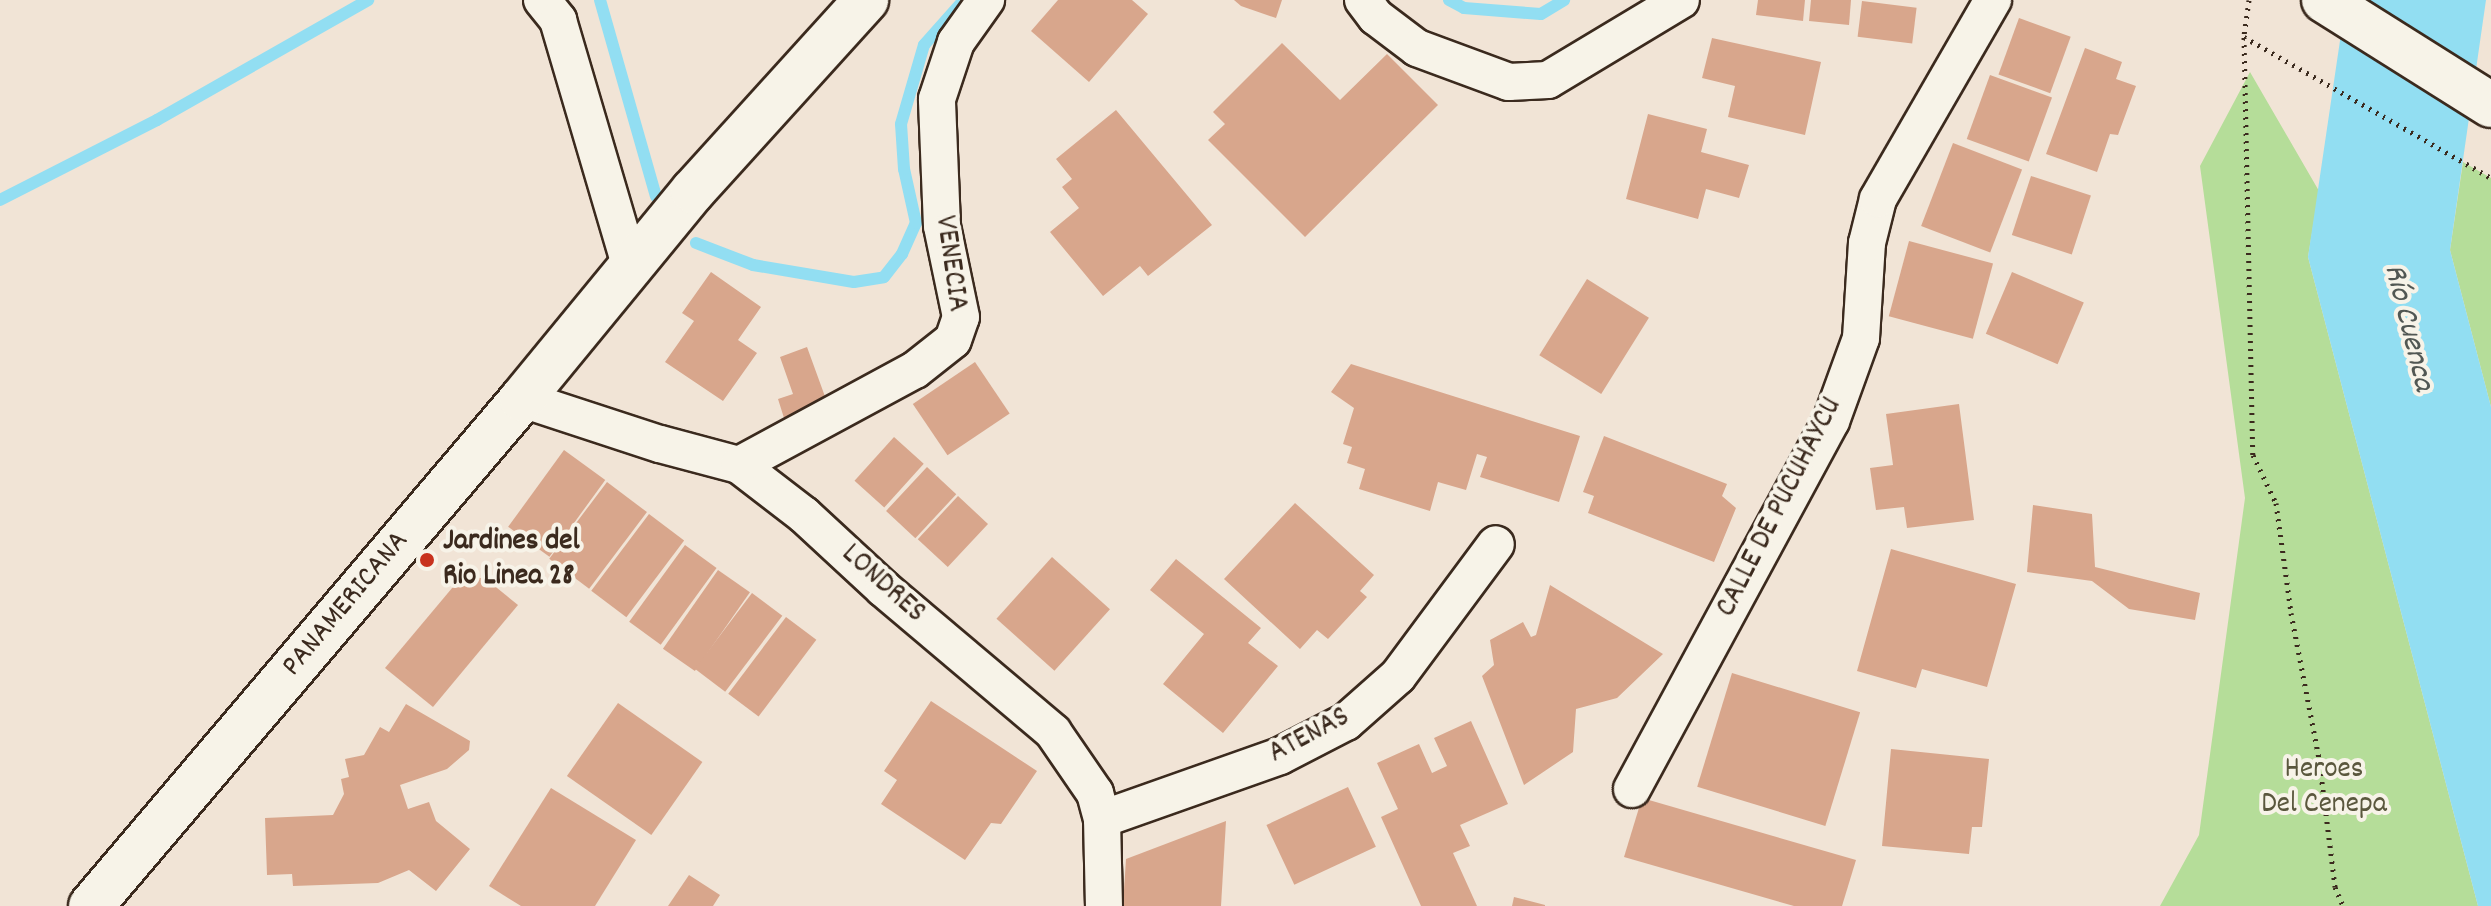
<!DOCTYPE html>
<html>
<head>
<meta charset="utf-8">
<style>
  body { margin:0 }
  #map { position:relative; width:2491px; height:906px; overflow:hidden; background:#f1e4d6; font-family:Dekko,sans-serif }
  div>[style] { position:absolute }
  .green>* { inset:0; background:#b5dd99 }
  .water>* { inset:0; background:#92def2 }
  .stream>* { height:12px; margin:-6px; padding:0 6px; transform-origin:6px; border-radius:6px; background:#92def2 }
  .building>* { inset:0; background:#d8a68c; transform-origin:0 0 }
  .path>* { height:5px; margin-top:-2.5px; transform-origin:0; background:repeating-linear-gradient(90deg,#3b2a1e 0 2px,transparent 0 8px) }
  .roads { filter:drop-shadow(2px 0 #3b2a1e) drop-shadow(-2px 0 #3b2a1e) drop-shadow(0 2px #3b2a1e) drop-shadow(0 -2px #3b2a1e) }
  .minor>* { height:36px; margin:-18px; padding:0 18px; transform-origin:18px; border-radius:18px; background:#f7f3e8 }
  .secondary>* { height:44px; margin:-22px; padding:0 22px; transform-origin:22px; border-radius:22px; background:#f7f3e8 }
  .dots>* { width:22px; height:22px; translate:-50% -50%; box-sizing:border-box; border:4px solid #f7f3e8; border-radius:50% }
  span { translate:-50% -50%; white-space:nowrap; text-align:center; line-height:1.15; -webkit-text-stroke:8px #f7f3e8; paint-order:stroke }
  .street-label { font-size:30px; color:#3b2a1e }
  .poi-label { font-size:30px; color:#3b2a1e; font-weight:700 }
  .left { translate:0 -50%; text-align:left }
  .park-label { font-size:30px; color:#5a573d }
  .water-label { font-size:32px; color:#515753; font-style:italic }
</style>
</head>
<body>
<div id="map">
  <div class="green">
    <i style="clip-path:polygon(2250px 72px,2319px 191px,2308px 257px,2478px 906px,2160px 906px,2199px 835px,2245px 498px,2200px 166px)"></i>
    <i style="clip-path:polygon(2463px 162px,2491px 178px,2491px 407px,2450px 250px)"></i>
  </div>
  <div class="water">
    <i style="clip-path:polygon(2346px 0,2486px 0,2450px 250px,2491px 407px,2491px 906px,2478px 906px,2308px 257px)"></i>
  </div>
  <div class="stream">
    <i style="left:600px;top:0;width:204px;rotate:74.1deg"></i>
    <i style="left:1449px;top:0;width:17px;rotate:28deg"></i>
    <i style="left:1464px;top:8px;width:77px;rotate:4.5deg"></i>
    <i style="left:1541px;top:14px;width:27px;rotate:-31deg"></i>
    <i style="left:0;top:200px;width:176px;rotate:-27deg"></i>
    <i style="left:157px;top:120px;width:243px;rotate:-29.6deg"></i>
    <i style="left:696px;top:243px;width:61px;rotate:21.1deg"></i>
    <i style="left:753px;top:265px;width:102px;rotate:9.6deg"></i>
    <i style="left:854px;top:282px;width:30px;rotate:-9deg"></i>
    <i style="left:884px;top:277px;width:29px;rotate:-52deg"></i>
    <i style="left:902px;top:254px;width:34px;rotate:-66deg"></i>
    <i style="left:916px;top:223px;width:55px;rotate:-102.5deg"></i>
    <i style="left:904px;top:169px;width:45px;rotate:-93.8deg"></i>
    <i style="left:901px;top:124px;width:82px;rotate:-73.8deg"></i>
    <i style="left:924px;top:45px;width:60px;rotate:-48.4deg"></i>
  </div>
  <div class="building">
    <i style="clip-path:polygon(1058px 0,1132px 0,1148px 14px,1089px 82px,1031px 31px)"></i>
    <i style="clip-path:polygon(1234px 0,1282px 0,1276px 18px,1241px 6px)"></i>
    <i style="clip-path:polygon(1758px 0,1805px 0,1803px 21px,1756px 15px)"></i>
    <i style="clip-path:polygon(1811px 0,1851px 0,1849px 25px,1809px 21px)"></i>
    <i style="left:1862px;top:1px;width:55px;height:36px;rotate:7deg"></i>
    <i style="left:2019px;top:18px;width:55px;height:60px;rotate:20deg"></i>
    <i style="clip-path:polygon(1712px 38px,1821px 62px,1805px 135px,1728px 117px,1735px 86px,1702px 78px)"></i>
    <i style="clip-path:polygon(1282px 43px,1340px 100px,1387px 54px,1438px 105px,1305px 237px,1208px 140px,1225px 124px,1213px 112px)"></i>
    <i style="clip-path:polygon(2085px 48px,2122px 62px,2116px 79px,2136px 86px,2118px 135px,2110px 134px,2097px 172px,2046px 154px)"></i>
    <i style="left:1990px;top:75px;width:66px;height:68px;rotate:20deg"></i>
    <i style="clip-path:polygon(1116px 110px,1212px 225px,1148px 276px,1140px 266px,1103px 296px,1050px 232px,1079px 208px,1062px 187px,1072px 179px,1056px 159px)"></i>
    <i style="clip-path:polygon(1648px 114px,1707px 129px,1701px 152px,1749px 165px,1739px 198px,1706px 189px,1698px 219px,1626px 199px)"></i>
    <i style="left:1953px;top:143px;width:74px;height:89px;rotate:21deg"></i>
    <i style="left:2031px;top:176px;width:63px;height:62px;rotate:18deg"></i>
    <i style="left:1909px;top:241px;width:87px;height:78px;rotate:15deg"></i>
    <i style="clip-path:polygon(711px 272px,761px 307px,738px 340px,757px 353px,723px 401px,665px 362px,694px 321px,682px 313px)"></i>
    <i style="left:2012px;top:272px;width:78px;height:67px;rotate:23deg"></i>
    <i style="left:1587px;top:279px;width:73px;height:90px;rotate:32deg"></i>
    <i style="clip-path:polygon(807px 347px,827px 402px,784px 418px,778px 399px,793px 394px,780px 357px)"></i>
    <i style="left:975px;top:362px;width:62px;height:75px;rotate:56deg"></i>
    <i style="clip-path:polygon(1351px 364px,1580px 436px,1559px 502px,1480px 477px,1487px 457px,1477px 454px,1466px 490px,1438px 482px,1430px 511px,1359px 489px,1365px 469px,1347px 463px,1352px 447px,1343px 444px,1354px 408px,1331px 392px)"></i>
    <i style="clip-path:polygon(1959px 404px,1974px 520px,1907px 528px,1904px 507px,1876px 510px,1870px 468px,1893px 465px,1886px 414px)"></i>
    <i style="clip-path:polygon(1604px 436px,1727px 484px,1722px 496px,1736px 508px,1714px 562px,1588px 513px,1594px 496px,1583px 492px)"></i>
    <i style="left:894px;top:437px;width:40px;height:59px;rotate:42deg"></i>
    <i style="left:564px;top:450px;width:51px;height:95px;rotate:36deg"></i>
    <i style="left:927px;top:467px;width:40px;height:60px;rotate:43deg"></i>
    <i style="left:607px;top:482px;width:50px;height:96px;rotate:37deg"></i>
    <i style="left:958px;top:496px;width:41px;height:59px;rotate:43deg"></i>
    <i style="clip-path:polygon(1295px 503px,1374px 575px,1360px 591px,1367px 597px,1328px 639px,1317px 630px,1300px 649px,1224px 579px)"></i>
    <i style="clip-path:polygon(2033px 505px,2092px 514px,2095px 567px,2200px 593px,2195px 620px,2129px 609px,2092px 581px,2027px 572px)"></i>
    <i style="left:649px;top:514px;width:44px;height:96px;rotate:37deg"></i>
    <i style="left:685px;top:545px;width:39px;height:95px;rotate:36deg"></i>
    <i style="clip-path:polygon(1891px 549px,2016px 584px,1987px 687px,1922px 669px,1916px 688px,1857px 671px)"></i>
    <i style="left:1052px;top:557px;width:78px;height:83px;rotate:42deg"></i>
    <i style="clip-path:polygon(1176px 559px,1261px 628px,1248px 643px,1278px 666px,1223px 733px,1163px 684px,1204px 634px,1150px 590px)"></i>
    <i style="left:718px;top:570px;width:39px;height:96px;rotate:35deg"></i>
    <i style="clip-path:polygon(463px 575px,486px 579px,518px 605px,433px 707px,385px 668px)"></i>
    <i style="clip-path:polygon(1550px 585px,1663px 654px,1617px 698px,1576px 709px,1573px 752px,1524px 785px,1482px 676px,1494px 665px,1490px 640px,1523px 622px,1531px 637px,1536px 635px)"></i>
    <i style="left:752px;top:593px;width:38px;height:95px;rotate:37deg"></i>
    <i style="left:786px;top:617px;width:38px;height:96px;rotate:37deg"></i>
    <i style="left:1732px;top:673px;width:134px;height:119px;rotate:17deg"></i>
    <i style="clip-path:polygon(931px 701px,1037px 771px,1001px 824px,991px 823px,965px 860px,881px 804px,897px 780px,884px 771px)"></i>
    <i style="left:618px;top:703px;width:103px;height:89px;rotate:35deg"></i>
    <i style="clip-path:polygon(406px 704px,470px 741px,469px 750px,447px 769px,400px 785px,408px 809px,429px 802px,436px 821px,470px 849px,436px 891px,409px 870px,378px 883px,293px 886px,292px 874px,267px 875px,265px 818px,333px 815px,344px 794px,341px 779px,349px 777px,345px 759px,364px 755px,380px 727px,389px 732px)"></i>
    <i style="clip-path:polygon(1471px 721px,1508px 804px,1460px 825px,1470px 846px,1453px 853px,1477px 906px,1421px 906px,1381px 817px,1398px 809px,1377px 763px,1419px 744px,1432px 773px,1447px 766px,1434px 738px)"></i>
    <i style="clip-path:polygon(1891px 749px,1989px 759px,1982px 827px,1972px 827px,1969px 854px,1882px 846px)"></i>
    <i style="left:1348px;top:787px;width:66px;height:90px;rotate:65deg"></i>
    <i style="clip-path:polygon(551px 788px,636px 840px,595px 906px,521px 906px,489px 886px)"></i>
    <i style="clip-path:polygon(1642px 798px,1856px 860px,1842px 906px,1794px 906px,1624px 857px)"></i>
    <i style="clip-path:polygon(1226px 821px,1221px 906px,1123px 906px,1126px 859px)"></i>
    <i style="clip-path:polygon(689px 875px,720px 895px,713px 906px,668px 906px)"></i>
    <i style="clip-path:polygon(1514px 897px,1545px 905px,1545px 906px,1512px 906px)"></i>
  </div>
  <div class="path">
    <i style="left:2249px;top:0;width:37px;rotate:98deg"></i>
    <i style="left:2244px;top:37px;width:418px;rotate:88.8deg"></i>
    <i style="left:2253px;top:455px;width:53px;rotate:64.4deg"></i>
    <i style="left:2276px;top:503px;width:111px;rotate:82.2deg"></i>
    <i style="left:2291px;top:613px;width:148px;rotate:79.1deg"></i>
    <i style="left:2319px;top:758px;width:130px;rotate:82.9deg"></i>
    <i style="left:2335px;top:887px;width:21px;rotate:67deg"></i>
    <i style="left:2244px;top:37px;width:284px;rotate:29.7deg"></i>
  </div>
  <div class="roads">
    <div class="minor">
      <i style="left:542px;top:0;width:26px;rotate:51deg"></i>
      <i style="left:558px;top:20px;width:255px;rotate:73.6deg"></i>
      <i style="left:1363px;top:0;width:21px;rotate:53deg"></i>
      <i style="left:1376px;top:17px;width:51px;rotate:37.1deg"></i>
      <i style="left:1417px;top:48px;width:98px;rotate:20.3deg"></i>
      <i style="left:1509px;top:82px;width:39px;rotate:-3deg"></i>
      <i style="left:1548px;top:80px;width:155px;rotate:-31deg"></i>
      <i style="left:522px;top:399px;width:145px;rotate:18.1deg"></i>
      <i style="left:660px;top:444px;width:82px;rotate:14.9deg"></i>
      <i style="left:739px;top:465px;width:82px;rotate:37.6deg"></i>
      <i style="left:804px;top:515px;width:109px;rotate:42.8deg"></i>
      <i style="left:884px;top:589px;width:221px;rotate:40.2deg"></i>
      <i style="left:1053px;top:732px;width:74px;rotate:55.5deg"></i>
      <i style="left:1095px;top:793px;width:27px;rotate:75deg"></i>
      <i style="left:1102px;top:819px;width:87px;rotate:88.7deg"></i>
      <i style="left:739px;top:465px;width:200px;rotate:-28.4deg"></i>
      <i style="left:915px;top:370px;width:48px;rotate:-38.3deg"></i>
      <i style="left:953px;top:340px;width:24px;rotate:-71deg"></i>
      <i style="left:961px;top:317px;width:93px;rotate:-101.8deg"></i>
      <i style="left:942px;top:226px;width:127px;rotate:-92.3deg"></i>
      <i style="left:937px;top:99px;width:60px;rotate:-71.6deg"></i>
      <i style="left:956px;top:42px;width:52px;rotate:-54.5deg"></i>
      <i style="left:1632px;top:789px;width:418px;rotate:-61.6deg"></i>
      <i style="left:1831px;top:421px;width:88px;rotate:-70.1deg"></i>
      <i style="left:1861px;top:338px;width:95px;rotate:-86.4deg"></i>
      <i style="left:1867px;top:243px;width:45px;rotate:-76deg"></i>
      <i style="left:1878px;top:199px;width:230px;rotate:-60deg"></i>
      <i style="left:1102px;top:819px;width:189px;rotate:-19.5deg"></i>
      <i style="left:1280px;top:756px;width:74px;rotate:-27.3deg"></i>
      <i style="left:1346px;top:722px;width:69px;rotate:-41.5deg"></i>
      <i style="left:1398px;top:676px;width:164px;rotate:-53.4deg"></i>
    </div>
    <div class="secondary">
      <i style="left:2324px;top:0;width:197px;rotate:32.2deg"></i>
      <i style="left:91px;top:906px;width:665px;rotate:-49.63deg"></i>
      <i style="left:522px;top:399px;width:269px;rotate:-50.6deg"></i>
      <i style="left:693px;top:191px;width:258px;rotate:-47.8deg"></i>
    </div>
  </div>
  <div class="dots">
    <i style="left:427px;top:560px;background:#c8321e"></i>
  </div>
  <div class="street-label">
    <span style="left:949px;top:264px;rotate:82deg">VENECIA</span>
    <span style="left:1781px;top:508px;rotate:-63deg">CALLE DE PUCUHAYCU</span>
    <span style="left:882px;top:585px;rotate:42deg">LONDRES</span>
    <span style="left:347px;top:605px;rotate:-50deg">PANAMERICANA</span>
    <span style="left:1310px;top:737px;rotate:-28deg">ATENAS</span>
  </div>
  <div class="poi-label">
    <span class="left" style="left:443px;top:560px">Jardines del<br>Rio Linea 28</span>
  </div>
  <div class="park-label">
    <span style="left:2324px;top:788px">Heroes<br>Del Cenepa</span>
  </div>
  <div class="water-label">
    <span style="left:2407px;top:328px;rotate:76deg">Río Cuenca</span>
  </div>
</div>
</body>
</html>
